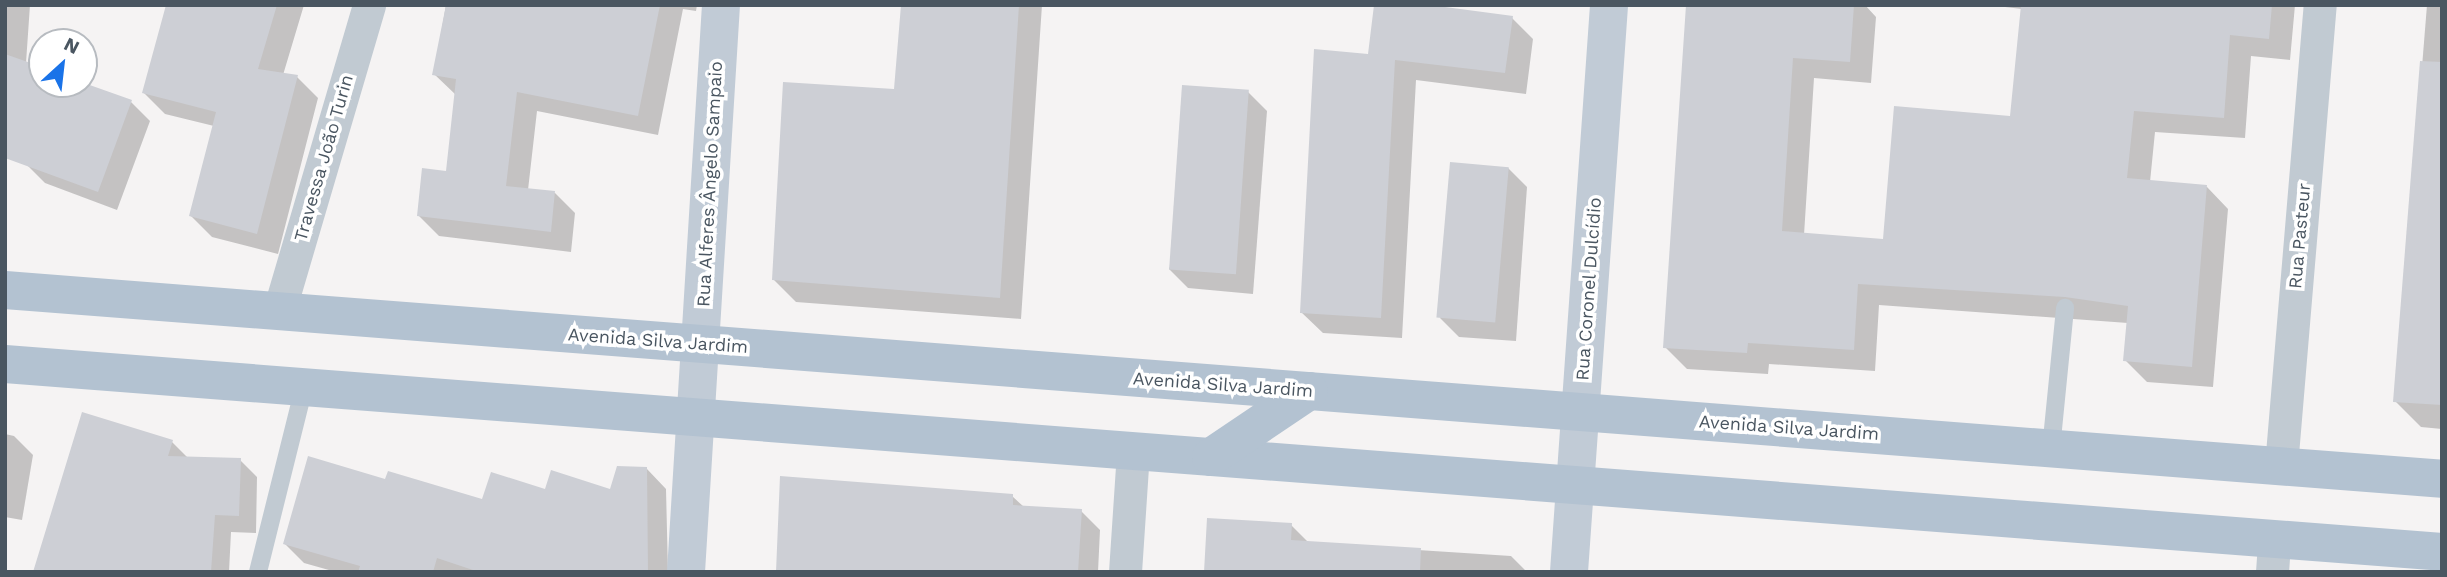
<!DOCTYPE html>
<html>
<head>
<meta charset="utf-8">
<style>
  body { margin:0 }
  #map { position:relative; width:2447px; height:577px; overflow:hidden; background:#f5f3f3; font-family:"Work Sans",sans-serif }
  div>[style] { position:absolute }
  .shadow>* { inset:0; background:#0003 }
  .building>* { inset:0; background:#cdcfd5; transform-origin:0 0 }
  .lane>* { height:18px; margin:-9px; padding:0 9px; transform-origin:9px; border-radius:9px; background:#c1cad2 }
  .street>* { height:33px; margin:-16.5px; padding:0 16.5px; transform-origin:16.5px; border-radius:16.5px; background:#c1cad2 }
  .secondary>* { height:38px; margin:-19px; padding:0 19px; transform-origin:19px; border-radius:19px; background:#c1cbd6 }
  .primary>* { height:38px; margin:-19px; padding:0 19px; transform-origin:19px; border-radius:19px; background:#b3c2d1 }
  span { translate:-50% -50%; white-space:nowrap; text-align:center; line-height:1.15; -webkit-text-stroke:7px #fff; paint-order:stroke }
  .street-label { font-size:18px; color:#4a5661 }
  .frame { position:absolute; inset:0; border:7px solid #4a5661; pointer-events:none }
  .north { position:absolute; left:28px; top:28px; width:70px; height:70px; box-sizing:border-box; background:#fff; border:2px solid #b7bbc0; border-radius:50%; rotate:27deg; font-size:19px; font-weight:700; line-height:28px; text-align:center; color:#4a5661 }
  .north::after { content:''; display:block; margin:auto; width:24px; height:32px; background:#1a73e8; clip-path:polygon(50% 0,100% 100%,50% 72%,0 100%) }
</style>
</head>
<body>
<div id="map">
  <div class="shadow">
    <i style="clip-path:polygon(5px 5px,30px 5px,26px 63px,42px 69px,42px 84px,131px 102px,150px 121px,117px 210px,45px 183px,26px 164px,5px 102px)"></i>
    <i style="clip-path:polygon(169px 5px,304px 5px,283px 75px,297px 77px,318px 98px,278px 254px,212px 237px,191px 216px,214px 126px,165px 114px,144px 93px)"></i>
    <i style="clip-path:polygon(446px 5px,697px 5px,696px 11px,683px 9px,658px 135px,537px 111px,528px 190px,555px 193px,575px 213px,571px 252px,439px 236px,419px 216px,448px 173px,456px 95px,434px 74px)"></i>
    <i style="clip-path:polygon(903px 5px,1042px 5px,1021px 319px,796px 302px,774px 280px,896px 90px)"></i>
    <i style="clip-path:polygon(1688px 5px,1865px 5px,1876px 17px,1871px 83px,1814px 78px,1804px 235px,1885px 241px,2012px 118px,2022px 9px,1988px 5px,2295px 5px,2290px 60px,2251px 56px,2245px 138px,2155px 132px,2150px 182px,2207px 187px,2228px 209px,2213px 387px,2147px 382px,2125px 360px,2128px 323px,1879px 305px,1875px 371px,1769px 364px,1768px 374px,1687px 369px,1665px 347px)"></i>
    <i style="clip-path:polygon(2427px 5px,2442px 5px,2442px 429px,2421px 427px,2395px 401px)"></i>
    <i style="clip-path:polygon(1512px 18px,1533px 39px,1526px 94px,1416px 80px,1402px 338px,1323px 333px,1301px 312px,1369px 56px)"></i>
    <i style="clip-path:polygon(1248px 92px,1267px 111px,1253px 294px,1188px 288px,1169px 269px)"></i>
    <i style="clip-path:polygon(1508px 168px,1527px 187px,1516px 341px,1459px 337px,1440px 318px)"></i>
    <i style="clip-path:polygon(5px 434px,14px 436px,33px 455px,22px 520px,5px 517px)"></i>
    <i style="clip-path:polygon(172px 442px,188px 458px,240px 460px,257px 477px,256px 533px,231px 532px,229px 572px,35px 572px)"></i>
    <i style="clip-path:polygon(647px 469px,666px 489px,668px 572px,336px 572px,304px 563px,284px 543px,387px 481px,483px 501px,546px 492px,611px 491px)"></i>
    <i style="clip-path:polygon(1012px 496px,1024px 507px,1081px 511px,1100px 530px,1098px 572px,778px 572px)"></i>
    <i style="clip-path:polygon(1291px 525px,1309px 543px,1511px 556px,1527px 572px,1206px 572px)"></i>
  </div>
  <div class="building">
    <i style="clip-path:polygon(166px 5px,277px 5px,258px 69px,298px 75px,257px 234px,189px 216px,216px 112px,142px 93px)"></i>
    <i style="clip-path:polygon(446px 5px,660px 5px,638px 116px,517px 92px,506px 186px,555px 191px,551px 232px,417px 216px,422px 168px,446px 171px,456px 79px,432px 75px)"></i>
    <i style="clip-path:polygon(901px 5px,1019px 5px,1000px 298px,772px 280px,783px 82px,894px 89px)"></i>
    <i style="clip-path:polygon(1374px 5px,1430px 5px,1513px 16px,1505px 73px,1395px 60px,1381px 318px,1300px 313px,1314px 49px,1368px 54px)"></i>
    <i style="clip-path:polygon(1686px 5px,1854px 5px,1850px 62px,1793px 58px,1782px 231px,1883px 239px,1894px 106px,2010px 116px,2021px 5px,2272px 5px,2269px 39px,2230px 35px,2224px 118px,2134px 111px,2127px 178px,2207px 185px,2192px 367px,2123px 361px,2128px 306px,2065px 297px,1858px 284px,1854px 350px,1748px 343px,1747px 353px,1663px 348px)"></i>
    <i style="clip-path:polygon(5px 54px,42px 67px,42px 84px,84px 83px,132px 100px,98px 192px,5px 158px)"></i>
    <i style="clip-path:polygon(2420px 61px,2442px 62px,2442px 405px,2393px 402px)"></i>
    <i style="left:1182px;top:85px;width:67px;height:185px;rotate:4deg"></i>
    <i style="left:1450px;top:162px;width:59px;height:156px;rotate:5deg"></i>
    <i style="clip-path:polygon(82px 412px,173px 440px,168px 456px,241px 458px,239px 516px,215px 515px,211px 572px,33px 572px)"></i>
    <i style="clip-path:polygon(308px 456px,385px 479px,388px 471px,482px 499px,491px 472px,545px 489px,551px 470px,610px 489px,617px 466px,647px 467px,648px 572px,479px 572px,437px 558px,433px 572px,358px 572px,360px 566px,283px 544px)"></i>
    <i style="clip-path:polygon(780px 476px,1013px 494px,1013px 505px,1082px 509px,1078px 572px,776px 572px)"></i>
    <i style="clip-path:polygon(1207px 518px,1292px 523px,1291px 540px,1421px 548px,1420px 572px,1204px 572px)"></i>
  </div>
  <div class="lane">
    <i style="left:2051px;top:449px;width:142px;rotate:-84.3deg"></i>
    <i style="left:258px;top:572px;width:190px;rotate:-76deg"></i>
  </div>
  <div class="street">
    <i style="left:279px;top:311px;width:319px;rotate:-73.6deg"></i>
    <i style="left:2281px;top:466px;width:463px;rotate:-85.2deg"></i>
    <i style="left:1125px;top:572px;width:120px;rotate:-86.2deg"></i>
    <i style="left:2272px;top:572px;width:32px;rotate:-86deg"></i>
  </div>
  <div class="secondary">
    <i style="left:686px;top:572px;width:568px;rotate:-86.47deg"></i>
    <i style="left:1569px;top:572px;width:568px;rotate:-85.96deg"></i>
  </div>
  <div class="primary">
    <i style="left:5px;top:290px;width:2444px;rotate:4.43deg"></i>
    <i style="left:5px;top:364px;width:2444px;rotate:4.41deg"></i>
    <i style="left:1211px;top:457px;width:118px;rotate:-34deg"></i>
  </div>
  <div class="street-label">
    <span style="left:324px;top:158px;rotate:-74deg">Travessa João Turin</span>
    <span style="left:710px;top:184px;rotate:-87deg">Rua Alferes Ângelo Sampaio</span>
    <span style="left:2300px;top:236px;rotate:-85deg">Rua Pasteur</span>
    <span style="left:1589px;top:289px;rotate:-86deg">Rua Coronel Dulcídio</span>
    <span style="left:658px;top:341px;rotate:4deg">Avenida Silva Jardim</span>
    <span style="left:1223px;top:385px;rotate:4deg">Avenida Silva Jardim</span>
    <span style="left:1789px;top:428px;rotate:4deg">Avenida Silva Jardim</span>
  </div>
  <div class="frame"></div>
  <div class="north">N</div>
</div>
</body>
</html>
